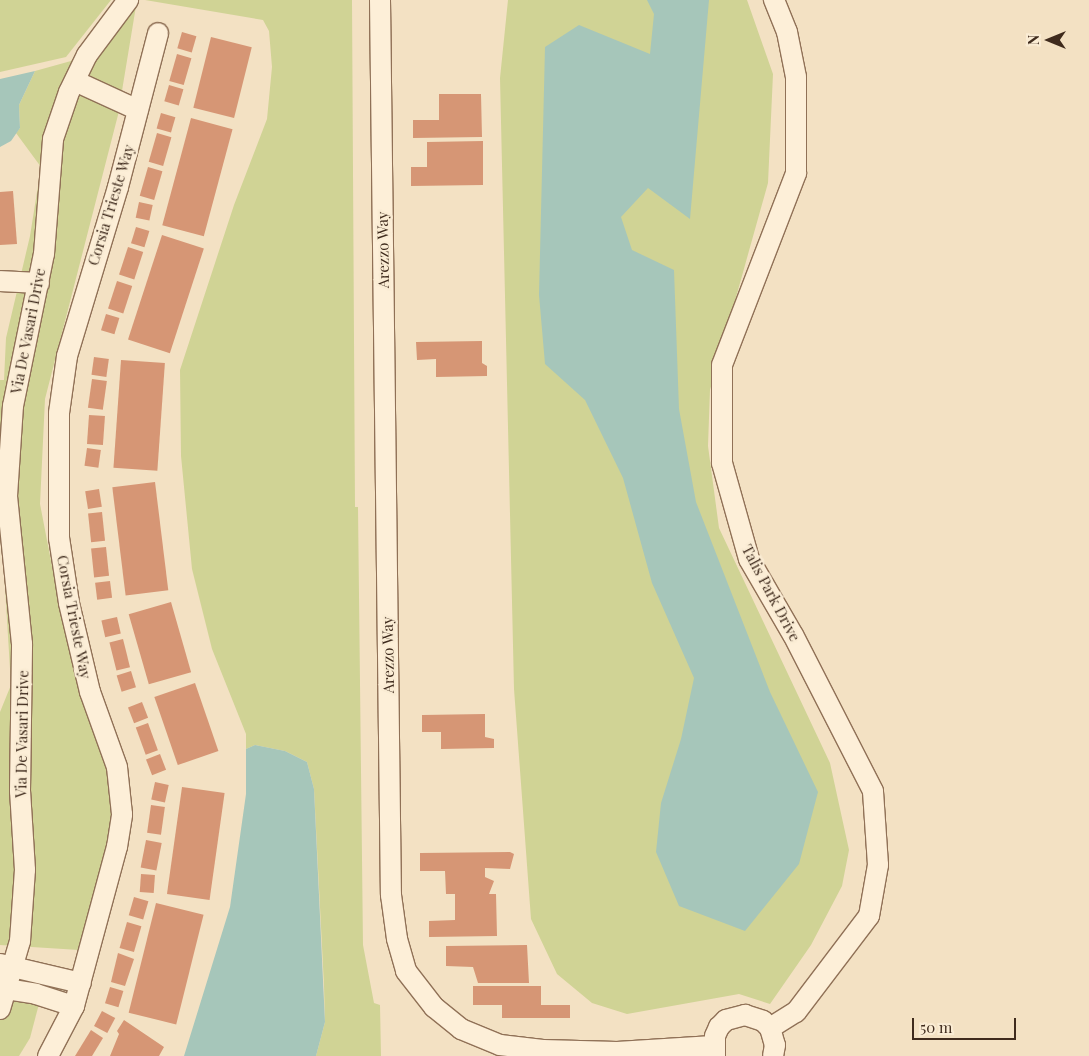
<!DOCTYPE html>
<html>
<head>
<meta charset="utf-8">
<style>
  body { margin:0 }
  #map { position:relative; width:1089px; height:1056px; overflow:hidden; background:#f3e1c3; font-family:"Playfair Display",serif }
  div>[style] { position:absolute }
  .green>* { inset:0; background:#d0d395 }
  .water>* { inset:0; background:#a6c6ba }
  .building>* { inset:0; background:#d69675; transform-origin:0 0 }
  .roads { filter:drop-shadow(1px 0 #907157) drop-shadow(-1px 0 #907157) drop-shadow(0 1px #907157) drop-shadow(0 -1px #907157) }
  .minor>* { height:20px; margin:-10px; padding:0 10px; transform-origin:10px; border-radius:10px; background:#fdefd8 }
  span { translate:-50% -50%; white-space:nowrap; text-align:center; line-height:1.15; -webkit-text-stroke:4.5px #faecd4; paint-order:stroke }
  .street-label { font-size:15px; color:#3f2b1d }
  .north { position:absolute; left:1024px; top:15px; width:50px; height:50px; -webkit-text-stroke:4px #faecd4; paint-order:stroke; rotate:270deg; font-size:14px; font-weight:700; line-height:20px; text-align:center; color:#3f2b1d }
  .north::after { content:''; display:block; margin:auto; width:18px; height:22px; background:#3f2b1d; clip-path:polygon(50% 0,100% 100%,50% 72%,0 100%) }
  .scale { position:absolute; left:912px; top:1018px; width:104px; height:22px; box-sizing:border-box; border:2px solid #3f2b1d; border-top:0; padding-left:6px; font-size:15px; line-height:18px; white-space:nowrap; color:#3f2b1d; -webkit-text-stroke:4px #faecd4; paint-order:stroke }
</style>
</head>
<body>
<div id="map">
  <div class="green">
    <i style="clip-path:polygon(0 0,111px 0,66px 57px,0 72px)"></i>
    <i style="clip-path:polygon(120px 0,137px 0,118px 115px,45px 399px,40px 504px,57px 592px,111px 770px,117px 809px,79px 950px,0 945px,0 712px,11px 685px,0 506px,0 380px,4px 380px,6px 338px,30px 236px,41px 167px,16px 133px,20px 128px,19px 105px,35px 71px,71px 61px)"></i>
    <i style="clip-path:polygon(145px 0,352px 0,355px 507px,358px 507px,363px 945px,374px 1003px,380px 1005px,381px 1056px,316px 1056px,325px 1022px,324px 986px,314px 789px,307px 762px,285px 751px,255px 745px,246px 749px,246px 734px,212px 649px,192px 569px,181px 456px,180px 370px,234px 205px,267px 119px,272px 67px,269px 31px,263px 20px)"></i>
    <i style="clip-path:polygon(508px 0,747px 0,773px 74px,768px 183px,710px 390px,708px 446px,719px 528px,830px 763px,849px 850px,842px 886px,811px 945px,770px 1004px,739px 994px,627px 1014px,592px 1003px,557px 974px,531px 919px,514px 689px,500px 78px)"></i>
    <i style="clip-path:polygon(0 968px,38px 975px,40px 1000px,30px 1038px,19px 1056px,0 1056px)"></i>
  </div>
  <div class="water">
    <i style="clip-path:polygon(647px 0,709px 0,690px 219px,648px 188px,621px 217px,632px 250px,674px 270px,679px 409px,696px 502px,770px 692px,818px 792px,799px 864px,745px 931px,679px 906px,656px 852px,661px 803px,681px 739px,694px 678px,652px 583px,623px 478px,585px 400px,545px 364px,539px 295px,545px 47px,579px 25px,650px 54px,654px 14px)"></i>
    <i style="clip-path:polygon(35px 71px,19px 105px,20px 128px,11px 141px,0 147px,0 79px)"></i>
    <i style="clip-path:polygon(255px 745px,285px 751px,307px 762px,314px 789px,325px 1022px,316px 1056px,184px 1056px,230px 907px,246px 794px,246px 749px)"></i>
  </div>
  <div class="building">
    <i style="left:182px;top:32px;width:15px;height:17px;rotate:16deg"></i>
    <i style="left:211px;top:37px;width:42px;height:73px;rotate:14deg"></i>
    <i style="left:177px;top:54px;width:15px;height:28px;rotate:16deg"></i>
    <i style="left:169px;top:85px;width:15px;height:17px;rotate:16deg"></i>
    <i style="clip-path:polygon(439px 94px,481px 94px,482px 137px,413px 138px,413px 120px,439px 120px)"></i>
    <i style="left:161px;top:113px;width:15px;height:16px;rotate:16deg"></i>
    <i style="left:191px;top:118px;width:43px;height:111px;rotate:15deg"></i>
    <i style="left:157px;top:133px;width:15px;height:30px;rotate:16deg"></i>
    <i style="clip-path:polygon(483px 141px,483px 185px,411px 186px,411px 167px,427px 167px,427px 142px)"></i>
    <i style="left:148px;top:167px;width:15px;height:30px;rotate:16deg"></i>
    <i style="clip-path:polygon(13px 191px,17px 244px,0 245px,0 192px)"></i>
    <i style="left:139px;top:202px;width:14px;height:16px;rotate:12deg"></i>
    <i style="left:136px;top:227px;width:14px;height:17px;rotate:17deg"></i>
    <i style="left:162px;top:235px;width:44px;height:110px;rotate:18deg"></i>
    <i style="left:128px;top:247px;width:16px;height:29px;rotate:18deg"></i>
    <i style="left:117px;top:281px;width:16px;height:29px;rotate:18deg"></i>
    <i style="left:106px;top:314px;width:14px;height:17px;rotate:17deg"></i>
    <i style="clip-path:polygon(482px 341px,482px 363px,487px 366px,487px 376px,436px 377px,436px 359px,417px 360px,416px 342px)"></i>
    <i style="left:94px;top:357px;width:15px;height:18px;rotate:8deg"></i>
    <i style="left:121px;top:360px;width:44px;height:108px;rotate:4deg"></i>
    <i style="left:92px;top:379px;width:15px;height:29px;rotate:8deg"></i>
    <i style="left:89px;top:415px;width:16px;height:29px;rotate:4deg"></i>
    <i style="left:87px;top:448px;width:14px;height:18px;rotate:8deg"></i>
    <i style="left:155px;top:482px;width:109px;height:43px;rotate:83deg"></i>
    <i style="left:99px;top:489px;width:18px;height:14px;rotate:81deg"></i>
    <i style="left:102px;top:512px;width:29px;height:14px;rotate:84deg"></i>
    <i style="left:106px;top:547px;width:29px;height:15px;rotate:84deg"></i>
    <i style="left:110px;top:581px;width:17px;height:15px;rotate:83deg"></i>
    <i style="left:171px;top:602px;width:73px;height:44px;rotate:74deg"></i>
    <i style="left:117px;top:617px;width:17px;height:16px;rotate:77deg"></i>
    <i style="left:123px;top:639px;width:29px;height:14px;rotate:76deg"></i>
    <i style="left:131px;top:671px;width:17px;height:15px;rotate:73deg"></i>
    <i style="left:195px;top:683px;width:72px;height:43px;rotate:71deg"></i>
    <i style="left:142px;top:702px;width:17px;height:15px;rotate:69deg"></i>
    <i style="clip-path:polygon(485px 714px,485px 737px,494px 739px,494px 748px,441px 749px,441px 732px,422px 732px,422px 715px)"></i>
    <i style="left:148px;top:723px;width:29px;height:13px;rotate:70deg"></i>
    <i style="left:160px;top:754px;width:17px;height:15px;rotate:69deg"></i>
    <i style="left:155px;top:782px;width:14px;height:18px;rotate:12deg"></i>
    <i style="left:182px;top:787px;width:43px;height:108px;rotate:8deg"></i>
    <i style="left:151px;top:805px;width:14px;height:28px;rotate:8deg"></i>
    <i style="left:146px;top:840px;width:16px;height:28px;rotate:11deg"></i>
    <i style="clip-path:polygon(510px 852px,514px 854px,510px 869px,485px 868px,485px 877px,494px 881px,489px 894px,496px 894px,497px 936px,429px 937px,429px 921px,455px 920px,455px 894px,446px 894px,445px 871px,420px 871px,420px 853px)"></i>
    <i style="left:141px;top:874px;width:14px;height:18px;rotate:4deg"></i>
    <i style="left:134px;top:897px;width:15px;height:19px;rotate:16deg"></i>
    <i style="left:156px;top:903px;width:49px;height:113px;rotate:14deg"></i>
    <i style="left:127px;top:922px;width:15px;height:27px;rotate:16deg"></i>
    <i style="clip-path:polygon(527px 945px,529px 983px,478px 983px,473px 967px,446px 966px,446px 946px)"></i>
    <i style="clip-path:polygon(118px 953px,134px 959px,125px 986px,111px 982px)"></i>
    <i style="clip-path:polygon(473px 986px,541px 986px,541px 1005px,570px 1005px,570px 1018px,502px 1018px,502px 1005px,473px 1005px)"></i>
    <i style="left:110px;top:987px;width:14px;height:17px;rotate:17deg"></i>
    <i style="left:102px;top:1011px;width:15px;height:17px;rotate:28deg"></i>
    <i style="clip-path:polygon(124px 1020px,164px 1047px,159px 1056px,110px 1056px,119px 1034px,117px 1031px)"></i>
    <i style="clip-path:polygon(91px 1030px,103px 1038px,92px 1056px,75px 1056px)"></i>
  </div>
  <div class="roads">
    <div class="minor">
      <i style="left:380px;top:0;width:895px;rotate:89.3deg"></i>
      <i style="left:391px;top:895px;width:44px;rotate:82.2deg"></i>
      <i style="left:397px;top:939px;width:33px;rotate:74deg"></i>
      <i style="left:406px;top:971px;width:46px;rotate:52.1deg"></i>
      <i style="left:434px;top:1007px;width:35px;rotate:39deg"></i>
      <i style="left:461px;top:1029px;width:42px;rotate:22.3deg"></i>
      <i style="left:500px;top:1045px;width:43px;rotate:6.6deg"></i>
      <i style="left:543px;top:1050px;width:74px;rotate:1.5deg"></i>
      <i style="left:617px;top:1052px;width:96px;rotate:-3.6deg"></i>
      <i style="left:75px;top:81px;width:69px;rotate:24.7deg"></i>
      <i style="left:0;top:281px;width:39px;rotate:3deg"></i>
      <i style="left:0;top:964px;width:83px;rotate:13.2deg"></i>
      <i style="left:0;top:988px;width:36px;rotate:9deg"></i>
      <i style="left:36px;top:994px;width:40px;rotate:18deg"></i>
      <i style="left:0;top:1009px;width:71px;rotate:-73.6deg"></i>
      <i style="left:20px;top:941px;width:71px;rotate:-86deg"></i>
      <i style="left:25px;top:870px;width:79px;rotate:-93.6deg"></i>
      <i style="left:20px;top:791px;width:147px;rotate:-89.2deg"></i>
      <i style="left:22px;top:644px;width:149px;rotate:-95.8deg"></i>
      <i style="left:7px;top:496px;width:90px;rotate:-86.2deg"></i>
      <i style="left:13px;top:406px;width:155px;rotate:-78.5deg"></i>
      <i style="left:44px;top:254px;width:115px;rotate:-85.5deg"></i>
      <i style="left:53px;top:139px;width:50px;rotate:-71.2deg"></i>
      <i style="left:69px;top:92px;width:41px;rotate:-64.1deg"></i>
      <i style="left:87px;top:55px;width:69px;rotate:-53.3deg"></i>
      <i style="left:770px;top:1028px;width:31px;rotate:-32deg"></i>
      <i style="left:796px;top:1012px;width:121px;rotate:-52.8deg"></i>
      <i style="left:869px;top:916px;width:52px;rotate:-80deg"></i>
      <i style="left:878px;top:865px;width:74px;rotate:-93.9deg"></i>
      <i style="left:873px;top:791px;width:175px;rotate:-117.1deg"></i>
      <i style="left:793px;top:635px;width:88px;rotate:-120.1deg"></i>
      <i style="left:749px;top:559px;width:100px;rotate:-105.7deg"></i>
      <i style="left:722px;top:463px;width:98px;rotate:-90deg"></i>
      <i style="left:722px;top:365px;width:206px;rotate:-68.9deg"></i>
      <i style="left:796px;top:173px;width:96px;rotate:-90deg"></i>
      <i style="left:796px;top:77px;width:46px;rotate:-101.3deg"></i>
      <i style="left:787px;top:32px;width:35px;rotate:-112deg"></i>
      <i style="left:48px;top:1056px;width:56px;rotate:-62.5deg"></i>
      <i style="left:74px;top:1006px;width:165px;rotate:-74.9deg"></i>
      <i style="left:117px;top:847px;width:33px;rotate:-81deg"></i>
      <i style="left:122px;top:814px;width:47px;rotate:-96.1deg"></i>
      <i style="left:117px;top:767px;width:80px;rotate:-109.8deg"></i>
      <i style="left:90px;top:692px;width:91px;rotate:-103.3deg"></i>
      <i style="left:69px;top:603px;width:66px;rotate:-98.7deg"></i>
      <i style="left:59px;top:538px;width:125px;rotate:-90deg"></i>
      <i style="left:59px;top:413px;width:58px;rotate:-82deg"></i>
      <i style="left:67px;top:356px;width:177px;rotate:-73.2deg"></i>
      <i style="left:118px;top:187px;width:159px;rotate:-75.4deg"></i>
      <i style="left:715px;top:1056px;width:20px;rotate:-90deg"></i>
      <i style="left:715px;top:1036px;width:10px;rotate:-66deg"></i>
      <i style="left:719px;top:1027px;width:10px;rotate:-45deg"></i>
      <i style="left:726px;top:1020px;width:20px;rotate:-15deg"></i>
      <i style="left:745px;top:1015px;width:19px;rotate:18deg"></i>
      <i style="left:763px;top:1021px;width:10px;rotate:45deg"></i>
      <i style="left:770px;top:1028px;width:18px;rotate:74deg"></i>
      <i style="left:775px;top:1045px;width:11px;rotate:100deg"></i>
    </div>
  </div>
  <div class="street-label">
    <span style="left:111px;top:205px;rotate:-73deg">Corsia Trieste Way</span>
    <span style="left:383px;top:250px;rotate:-91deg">Arezzo Way</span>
    <span style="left:28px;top:331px;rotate:-79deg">Via De Vasari Drive</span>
    <span style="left:771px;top:593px;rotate:62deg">Talis Park Drive</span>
    <span style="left:74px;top:617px;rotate:79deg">Corsia Trieste Way</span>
    <span style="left:388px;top:655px;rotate:-91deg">Arezzo Way</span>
    <span style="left:22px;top:734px;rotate:-89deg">Via De Vasari Drive</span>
  </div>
  <div class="north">N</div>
  <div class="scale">50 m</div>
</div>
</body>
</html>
